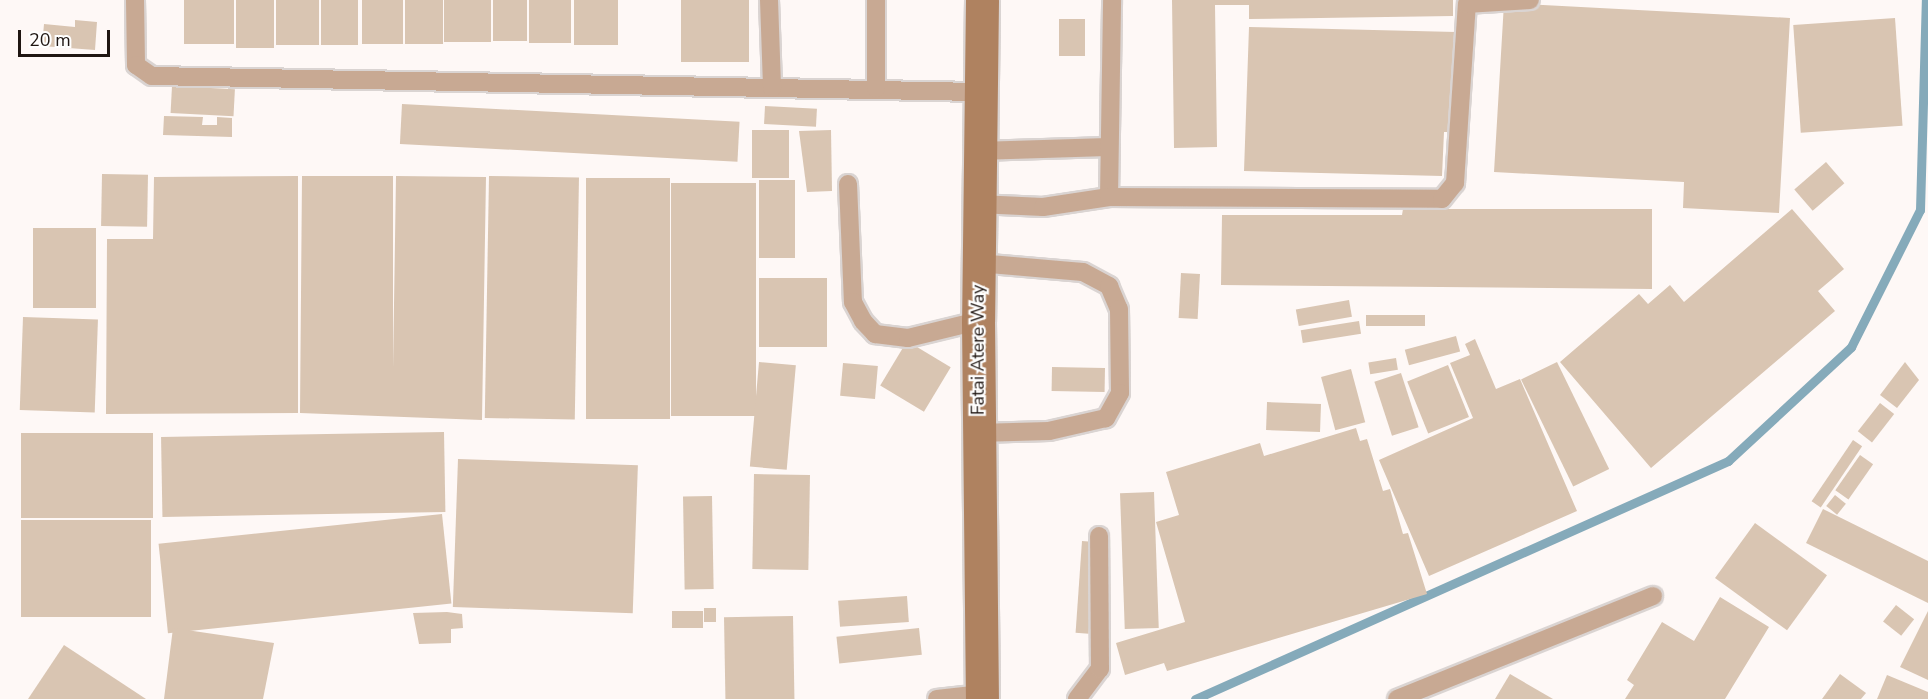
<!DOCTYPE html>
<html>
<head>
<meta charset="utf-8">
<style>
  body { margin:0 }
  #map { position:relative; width:1928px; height:699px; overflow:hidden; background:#fef8f6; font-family:"Nunito Sans",sans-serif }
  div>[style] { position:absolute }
  .stream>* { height:9px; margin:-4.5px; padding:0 4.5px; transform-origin:4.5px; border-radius:4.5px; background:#85aaba }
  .building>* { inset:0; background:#d9c5b2; transform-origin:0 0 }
  .roads { filter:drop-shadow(2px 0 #dad4d2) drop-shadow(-2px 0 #dad4d2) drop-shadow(0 2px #dad4d2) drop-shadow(0 -2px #dad4d2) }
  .lane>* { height:18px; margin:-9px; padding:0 9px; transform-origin:9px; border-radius:9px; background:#c8a993 }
  .secondary>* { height:33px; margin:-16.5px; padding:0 16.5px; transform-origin:16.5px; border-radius:16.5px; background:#af8260 }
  span { translate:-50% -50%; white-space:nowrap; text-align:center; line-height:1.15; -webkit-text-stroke:4.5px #fff; paint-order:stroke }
  .street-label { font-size:18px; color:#1f1612 }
  .scale { position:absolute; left:18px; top:30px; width:92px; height:27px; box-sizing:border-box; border:3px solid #1f1612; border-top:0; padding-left:8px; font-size:18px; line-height:21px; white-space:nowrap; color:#1f1612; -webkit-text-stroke:4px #fff; paint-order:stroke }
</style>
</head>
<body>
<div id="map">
  <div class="stream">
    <i style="left:1195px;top:699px;width:584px;rotate:-24.06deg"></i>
    <i style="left:1728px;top:461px;width:168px;rotate:-42.8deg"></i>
    <i style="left:1851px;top:347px;width:153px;rotate:-63.3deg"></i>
    <i style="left:1920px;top:210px;width:210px;rotate:-88.4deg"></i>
  </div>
  <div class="building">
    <i style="left:184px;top:0;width:50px;height:44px"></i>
    <i style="left:236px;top:0;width:38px;height:48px"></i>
    <i style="left:276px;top:0;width:43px;height:45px"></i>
    <i style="left:321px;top:0;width:37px;height:45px"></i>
    <i style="left:362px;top:0;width:41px;height:44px"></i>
    <i style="left:405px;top:0;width:38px;height:44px"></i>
    <i style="left:444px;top:0;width:47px;height:42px"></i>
    <i style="left:493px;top:0;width:34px;height:41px"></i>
    <i style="left:529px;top:0;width:42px;height:43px"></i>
    <i style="left:574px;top:0;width:44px;height:45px"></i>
    <i style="left:681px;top:0;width:68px;height:62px"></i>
    <i style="clip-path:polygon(1172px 0,1453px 0,1453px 16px,1249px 19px,1249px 5px,1215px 5px,1217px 147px,1174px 148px)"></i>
    <i style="clip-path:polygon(1504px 3px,1790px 18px,1779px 213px,1683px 208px,1684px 182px,1494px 172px)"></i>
    <i style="left:1895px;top:18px;width:108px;height:102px;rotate:86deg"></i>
    <i style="left:1059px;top:19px;width:26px;height:37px"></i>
    <i style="clip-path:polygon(75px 20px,97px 22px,95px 50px,42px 46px,44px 24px,75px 27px)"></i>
    <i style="clip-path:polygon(1249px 27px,1456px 32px,1453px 132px,1444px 132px,1442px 176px,1244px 171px)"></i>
    <i style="left:172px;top:86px;width:63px;height:27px;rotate:3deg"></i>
    <i style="left:402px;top:104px;width:338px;height:40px;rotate:3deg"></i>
    <i style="left:765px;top:106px;width:52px;height:18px;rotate:3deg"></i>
    <i style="clip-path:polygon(164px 116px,203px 117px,202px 125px,217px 125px,217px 117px,232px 118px,232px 137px,163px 135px)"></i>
    <i style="left:789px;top:130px;width:48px;height:37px;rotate:90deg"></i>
    <i style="clip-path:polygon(831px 130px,832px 191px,807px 192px,799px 131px)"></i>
    <i style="left:1826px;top:162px;width:28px;height:42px;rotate:49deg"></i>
    <i style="left:102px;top:174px;width:46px;height:52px;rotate:1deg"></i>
    <i style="clip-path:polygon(298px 176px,298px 413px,106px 414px,107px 239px,153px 239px,154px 177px)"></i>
    <i style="clip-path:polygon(302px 176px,393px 176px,393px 369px,396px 176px,486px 177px,482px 420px,300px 413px)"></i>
    <i style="left:489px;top:176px;width:90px;height:242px;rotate:1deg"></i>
    <i style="left:586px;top:178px;width:84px;height:241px"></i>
    <i style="left:759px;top:180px;width:36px;height:78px"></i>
    <i style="left:671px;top:183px;width:85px;height:233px"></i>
    <i style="clip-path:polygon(1403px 209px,1652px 209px,1652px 289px,1221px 285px,1222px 215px,1402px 215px)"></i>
    <i style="clip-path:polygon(1792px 209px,1844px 269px,1818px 291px,1835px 311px,1651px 468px,1560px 362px,1639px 294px,1648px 304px,1670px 285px,1684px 302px)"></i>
    <i style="left:33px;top:228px;width:63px;height:80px"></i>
    <i style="left:1181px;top:273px;width:19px;height:45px;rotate:3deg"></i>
    <i style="left:759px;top:278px;width:68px;height:69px"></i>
    <i style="left:1349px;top:300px;width:17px;height:54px;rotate:80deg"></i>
    <i style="left:1425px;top:315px;width:11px;height:59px;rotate:90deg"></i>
    <i style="left:23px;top:317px;width:75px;height:93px;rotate:2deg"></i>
    <i style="left:1359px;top:321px;width:13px;height:59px;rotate:81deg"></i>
    <i style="left:1456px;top:336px;width:16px;height:53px;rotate:75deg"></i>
    <i style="clip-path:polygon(1475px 339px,1496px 389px,1520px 379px,1577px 511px,1429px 576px,1379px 460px,1473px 418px,1450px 363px,1470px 355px,1465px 344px)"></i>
    <i style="left:907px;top:341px;width:51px;height:52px;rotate:31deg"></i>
    <i style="left:1396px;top:358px;width:12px;height:28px;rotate:81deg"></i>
    <i style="left:759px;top:362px;width:37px;height:105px;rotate:5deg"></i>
    <i style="left:1557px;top:362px;width:119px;height:40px;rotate:64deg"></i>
    <i style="clip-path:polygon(1905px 362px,1919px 380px,1897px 408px,1880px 395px)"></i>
    <i style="left:843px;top:363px;width:35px;height:33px;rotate:5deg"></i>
    <i style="left:1448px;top:365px;width:56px;height:44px;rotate:68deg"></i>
    <i style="left:1052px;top:367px;width:53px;height:24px;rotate:1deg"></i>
    <i style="left:1351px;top:369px;width:55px;height:31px;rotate:75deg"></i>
    <i style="left:1401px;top:373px;width:57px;height:28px;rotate:72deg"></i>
    <i style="left:1880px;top:403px;width:18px;height:36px;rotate:38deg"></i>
    <i style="left:1321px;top:404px;width:28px;height:54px;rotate:92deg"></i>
    <i style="clip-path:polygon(1356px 428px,1360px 441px,1367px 439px,1383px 491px,1390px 489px,1403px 534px,1408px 533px,1427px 594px,1167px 671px,1164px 663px,1125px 675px,1116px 643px,1185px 622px,1156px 522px,1179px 515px,1166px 472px,1260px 443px,1264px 456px)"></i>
    <i style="left:444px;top:432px;width:80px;height:283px;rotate:89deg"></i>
    <i style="left:153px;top:433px;width:85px;height:132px;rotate:90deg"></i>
    <i style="left:1853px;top:440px;width:11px;height:74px;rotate:34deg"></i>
    <i style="left:1860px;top:455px;width:16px;height:43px;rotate:35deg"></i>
    <i style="left:458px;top:459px;width:180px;height:148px;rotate:2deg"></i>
    <i style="left:754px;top:474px;width:56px;height:95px;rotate:1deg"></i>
    <i style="left:1154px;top:492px;width:136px;height:34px;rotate:88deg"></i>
    <i style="left:1835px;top:495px;width:14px;height:14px;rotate:39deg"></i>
    <i style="left:712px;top:496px;width:93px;height:29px;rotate:89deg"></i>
    <i style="clip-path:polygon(1823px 509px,1928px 561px,1928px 603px,1806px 543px)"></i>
    <i style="left:442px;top:514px;width:90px;height:285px;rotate:84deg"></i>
    <i style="left:151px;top:520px;width:97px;height:130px;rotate:90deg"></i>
    <i style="left:1755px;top:523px;width:89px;height:68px;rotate:36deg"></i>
    <i style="left:1082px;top:541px;width:13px;height:92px;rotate:4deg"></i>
    <i style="left:907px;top:596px;width:26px;height:69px;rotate:86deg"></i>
    <i style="clip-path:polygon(1720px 597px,1769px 627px,1725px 699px,1625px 699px,1634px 685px,1627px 680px,1662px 622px,1694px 641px)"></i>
    <i style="left:1896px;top:605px;width:23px;height:21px;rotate:38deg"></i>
    <i style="left:716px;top:608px;width:14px;height:12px;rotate:90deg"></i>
    <i style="left:703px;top:611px;width:17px;height:31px;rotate:90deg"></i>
    <i style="clip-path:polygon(1928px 611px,1928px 680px,1900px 667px)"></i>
    <i style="clip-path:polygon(447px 612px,462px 614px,463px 628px,451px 629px,451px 643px,419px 644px,413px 613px)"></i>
    <i style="left:793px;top:616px;width:83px;height:69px;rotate:89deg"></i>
    <i style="clip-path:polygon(173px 628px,274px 643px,263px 699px,164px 699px)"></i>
    <i style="left:919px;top:628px;width:27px;height:83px;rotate:84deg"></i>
    <i style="clip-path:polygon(64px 645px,146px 699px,28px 699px)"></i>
    <i style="clip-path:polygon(1510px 674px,1553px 699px,1495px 699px)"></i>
    <i style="clip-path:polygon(1840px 674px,1866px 693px,1861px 699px,1822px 699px)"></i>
    <i style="clip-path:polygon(1887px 675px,1928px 692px,1928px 699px,1877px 699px)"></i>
  </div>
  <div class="roads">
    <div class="lane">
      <i style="left:135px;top:0;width:65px;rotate:89.1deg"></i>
      <i style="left:136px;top:65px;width:19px;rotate:35deg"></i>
      <i style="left:152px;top:76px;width:828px;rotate:1.11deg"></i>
      <i style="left:769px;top:0;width:88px;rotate:88deg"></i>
      <i style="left:876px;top:88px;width:88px;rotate:-90deg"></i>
      <i style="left:979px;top:151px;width:128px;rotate:-1.8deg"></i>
      <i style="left:848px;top:184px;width:118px;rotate:87.6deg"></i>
      <i style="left:853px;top:302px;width:21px;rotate:62deg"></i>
      <i style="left:863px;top:321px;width:18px;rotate:47deg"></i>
      <i style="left:875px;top:334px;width:33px;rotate:7deg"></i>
      <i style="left:908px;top:338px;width:72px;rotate:-13.7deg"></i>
      <i style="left:1109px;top:197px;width:197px;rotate:-89.1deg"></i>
      <i style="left:978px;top:204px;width:65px;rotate:2.6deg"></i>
      <i style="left:1043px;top:207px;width:67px;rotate:-8.6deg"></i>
      <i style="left:1109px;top:197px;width:333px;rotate:0.3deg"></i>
      <i style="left:1442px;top:199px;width:21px;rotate:-51deg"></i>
      <i style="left:1455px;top:183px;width:179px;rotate:-86.2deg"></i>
      <i style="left:1467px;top:4px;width:63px;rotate:-3.6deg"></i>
      <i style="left:978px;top:263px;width:105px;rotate:4.9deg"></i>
      <i style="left:1083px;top:272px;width:30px;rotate:28deg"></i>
      <i style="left:1109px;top:286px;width:25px;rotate:67deg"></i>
      <i style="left:1119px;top:309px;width:84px;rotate:89.3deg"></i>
      <i style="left:1120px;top:393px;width:29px;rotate:119deg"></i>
      <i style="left:1106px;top:418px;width:58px;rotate:167.2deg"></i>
      <i style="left:1049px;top:431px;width:71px;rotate:178.4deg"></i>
      <i style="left:937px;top:699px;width:45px;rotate:-6.3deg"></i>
      <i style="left:1077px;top:699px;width:38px;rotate:-53deg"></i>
      <i style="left:1100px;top:669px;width:133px;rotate:-90.4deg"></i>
      <i style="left:1397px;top:699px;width:276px;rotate:-21.9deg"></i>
    </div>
    <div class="secondary">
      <i style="left:982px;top:0;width:321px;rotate:90.7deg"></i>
      <i style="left:978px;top:321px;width:378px;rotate:89.4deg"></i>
    </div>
  </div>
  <div class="street-label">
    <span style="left:978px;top:350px;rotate:-90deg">Fatai Atere Way</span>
  </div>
  <div class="scale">20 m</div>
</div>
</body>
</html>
